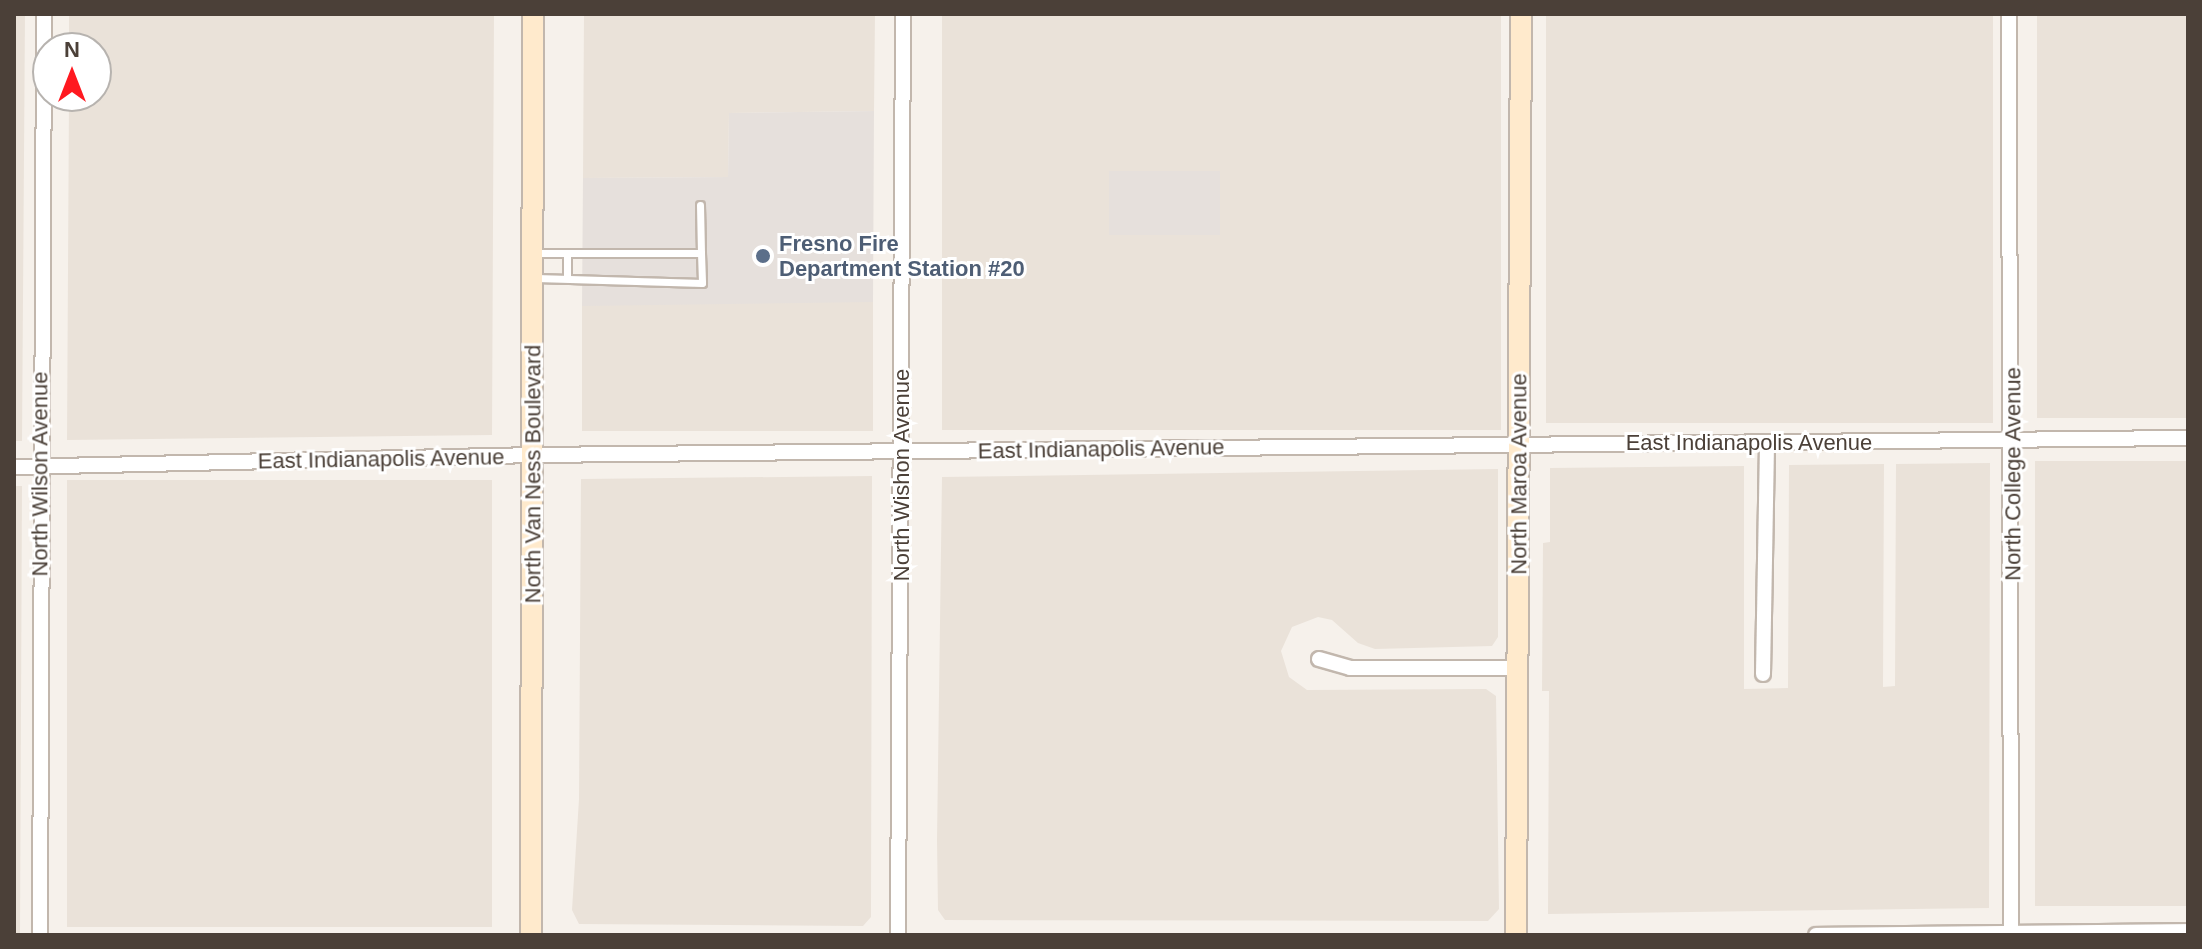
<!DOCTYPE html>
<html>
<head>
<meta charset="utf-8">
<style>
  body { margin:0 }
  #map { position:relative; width:2202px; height:949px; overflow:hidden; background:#f6f1eb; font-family:Helvetica,sans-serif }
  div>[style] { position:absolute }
  .residential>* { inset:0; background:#eae2d9; transform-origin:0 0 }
  .industrial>* { inset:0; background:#e6e0dc; transform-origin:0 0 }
  .roads { filter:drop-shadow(2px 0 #c2b7ad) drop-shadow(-2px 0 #c2b7ad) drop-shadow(0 2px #c2b7ad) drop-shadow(0 -2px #c2b7ad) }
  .lane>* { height:7px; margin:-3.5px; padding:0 3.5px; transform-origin:3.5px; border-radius:3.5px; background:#fff }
  .street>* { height:14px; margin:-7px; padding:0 7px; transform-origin:7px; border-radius:7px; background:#fff }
  .secondary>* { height:20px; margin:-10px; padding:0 10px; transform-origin:10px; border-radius:10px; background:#ffeacc }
  .dots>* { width:22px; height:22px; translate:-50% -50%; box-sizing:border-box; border:4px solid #fff; border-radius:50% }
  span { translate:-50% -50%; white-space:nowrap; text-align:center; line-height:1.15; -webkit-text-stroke:6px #fff; paint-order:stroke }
  .service-label { font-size:22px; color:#4e5e75; font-weight:700 }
  .left { translate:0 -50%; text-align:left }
  .street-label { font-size:22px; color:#4b4038 }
  .frame { position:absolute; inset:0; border:16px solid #4b4038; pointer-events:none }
  .north { position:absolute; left:32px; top:32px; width:80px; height:80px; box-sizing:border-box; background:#fff; border:2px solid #b7b3af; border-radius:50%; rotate:0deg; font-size:22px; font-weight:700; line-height:32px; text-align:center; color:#4b4038 }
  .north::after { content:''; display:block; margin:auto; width:28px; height:36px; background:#ff1920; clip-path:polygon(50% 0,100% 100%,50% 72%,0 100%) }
</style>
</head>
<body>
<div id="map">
  <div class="residential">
    <i style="clip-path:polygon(14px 14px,25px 14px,22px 441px,14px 441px)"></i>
    <i style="clip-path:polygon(69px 14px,494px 14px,492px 435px,67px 440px,69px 96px,96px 96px,96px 48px,69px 48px)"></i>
    <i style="clip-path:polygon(584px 14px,875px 14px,874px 111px,729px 113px,728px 177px,583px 178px)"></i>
    <i style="left:942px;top:14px;width:559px;height:416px"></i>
    <i style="left:1546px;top:14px;width:447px;height:409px"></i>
    <i style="left:2037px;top:14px;width:151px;height:404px"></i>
    <i style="left:873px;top:302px;width:129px;height:291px;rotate:90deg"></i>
    <i style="left:2188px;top:461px;width:445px;height:153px;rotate:90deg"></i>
    <i style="clip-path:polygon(1990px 463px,1989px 908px,1548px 914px,1549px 691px,1542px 691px,1543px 543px,1550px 542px,1550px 468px,1744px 466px,1744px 689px,1788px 688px,1789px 465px,1884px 464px,1883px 687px,1895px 686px,1896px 464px)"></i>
    <i style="clip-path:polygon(1498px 469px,1498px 637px,1492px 646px,1375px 649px,1358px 643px,1332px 620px,1318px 617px,1292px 627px,1281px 651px,1289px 677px,1307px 690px,1486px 689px,1496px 696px,1499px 909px,1488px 921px,945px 920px,938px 910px,937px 840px,942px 477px)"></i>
    <i style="clip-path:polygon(872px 476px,871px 917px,863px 926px,579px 924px,572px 910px,579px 799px,581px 479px)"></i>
    <i style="left:492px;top:480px;width:447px;height:425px;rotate:90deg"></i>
    <i style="clip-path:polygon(14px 486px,22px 486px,20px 935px,14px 935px)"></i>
  </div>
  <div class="industrial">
    <i style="clip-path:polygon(874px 111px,873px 302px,582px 306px,583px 178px,728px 177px,729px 113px)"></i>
    <i style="left:1220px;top:171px;width:64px;height:111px;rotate:90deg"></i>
  </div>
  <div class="roads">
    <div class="lane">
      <i style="left:700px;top:205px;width:48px;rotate:88.8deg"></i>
      <i style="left:534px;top:253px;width:167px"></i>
      <i style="left:701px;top:253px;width:30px;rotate:88deg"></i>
      <i style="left:702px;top:283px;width:166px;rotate:-178.3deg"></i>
      <i style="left:567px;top:253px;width:25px;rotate:90deg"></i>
    </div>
    <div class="street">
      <i style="left:2009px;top:14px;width:921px;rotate:89.88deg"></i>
      <i style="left:14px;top:467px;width:519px;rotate:-1.32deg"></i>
      <i style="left:533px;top:455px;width:1655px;rotate:-0.59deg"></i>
      <i style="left:1319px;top:659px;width:32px;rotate:16deg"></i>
      <i style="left:1350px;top:668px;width:168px"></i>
      <i style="left:1763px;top:674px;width:230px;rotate:-89deg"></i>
      <i style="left:40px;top:935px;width:921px;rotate:-89.75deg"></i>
      <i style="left:898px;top:935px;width:921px;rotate:-89.69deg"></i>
      <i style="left:1816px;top:935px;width:372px;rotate:-0.6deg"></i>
    </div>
    <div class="secondary">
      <i style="left:531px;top:935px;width:921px;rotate:-89.88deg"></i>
      <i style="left:1516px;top:935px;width:921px;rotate:-89.69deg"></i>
    </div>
  </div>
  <div class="dots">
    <i style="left:763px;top:256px;background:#5c6f8a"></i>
  </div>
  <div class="service-label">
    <span class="left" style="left:779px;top:256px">Fresno Fire<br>Department Station #20</span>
  </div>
  <div class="street-label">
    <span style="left:1749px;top:443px">East Indianapolis Avenue</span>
    <span style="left:1101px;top:449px;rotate:-1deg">East Indianapolis Avenue</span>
    <span style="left:381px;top:459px;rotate:-1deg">East Indianapolis Avenue</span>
    <span style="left:40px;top:474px;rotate:-90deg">North Wilson Avenue</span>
    <span style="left:533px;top:474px;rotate:-90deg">North Van Ness Boulevard</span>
    <span style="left:1519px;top:474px;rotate:-90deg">North Maroa Avenue</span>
    <span style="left:2013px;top:474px;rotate:-90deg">North College Avenue</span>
    <span style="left:902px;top:475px;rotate:-90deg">North Wishon Avenue</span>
  </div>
  <div class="frame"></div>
  <div class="north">N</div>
</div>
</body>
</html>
